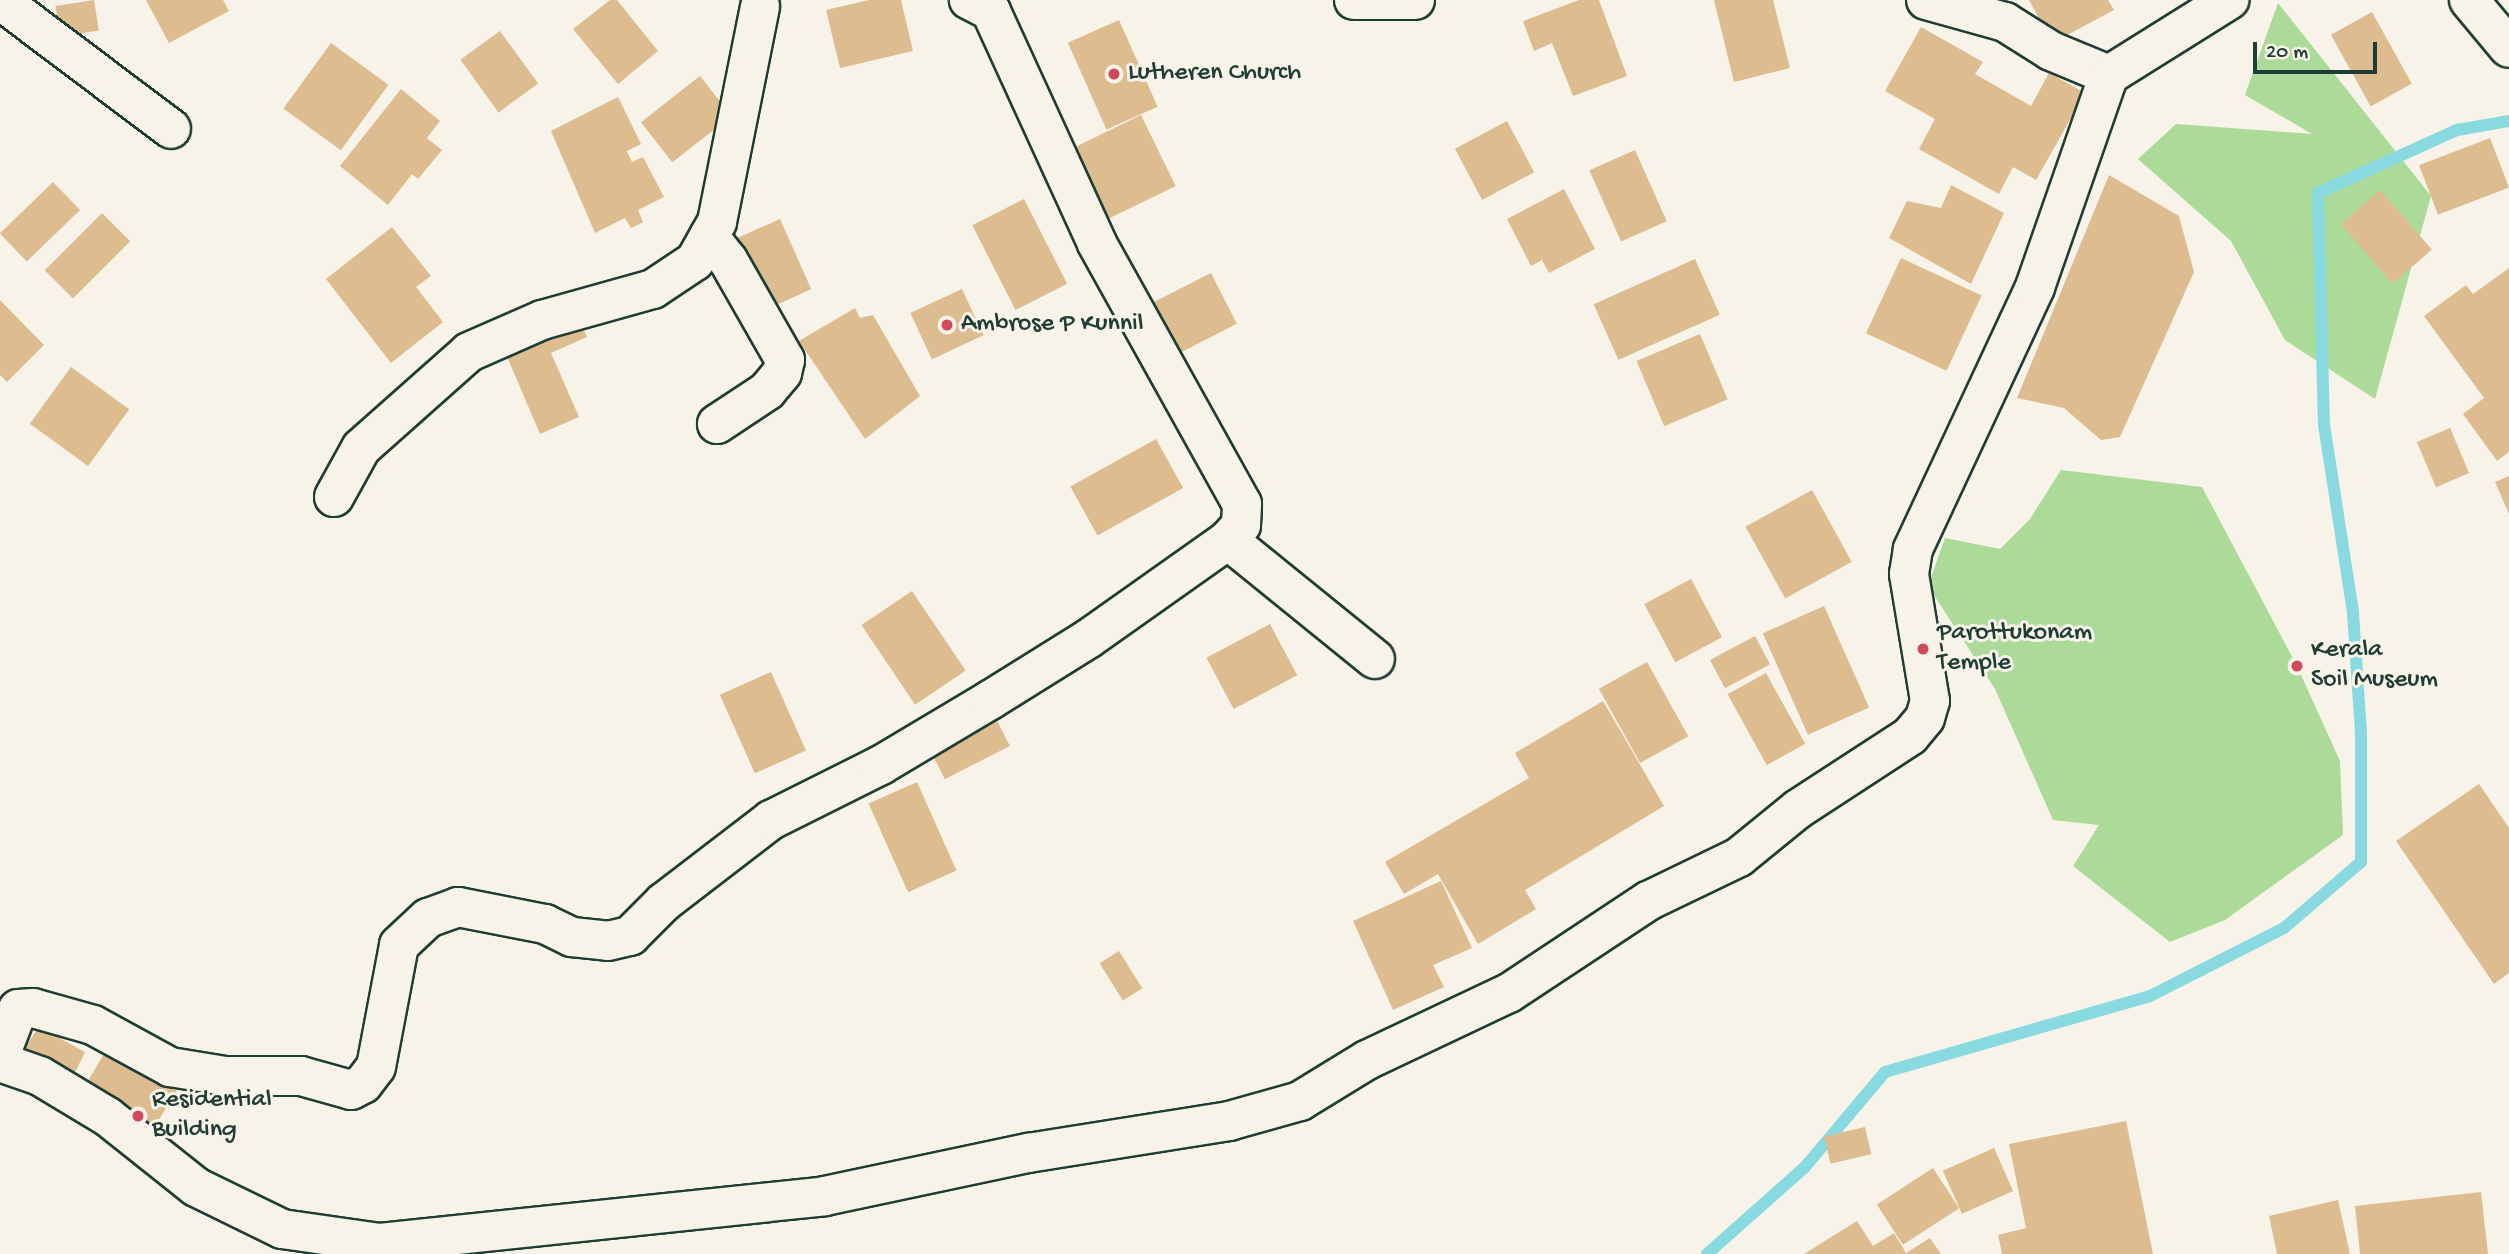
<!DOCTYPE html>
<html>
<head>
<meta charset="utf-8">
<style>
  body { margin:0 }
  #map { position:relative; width:2509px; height:1254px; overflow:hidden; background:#f7f3e8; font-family:"Gochi Hand",sans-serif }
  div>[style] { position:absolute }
  .green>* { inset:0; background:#abda99 }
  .stream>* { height:12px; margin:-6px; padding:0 6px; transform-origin:6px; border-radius:6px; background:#88dae0 }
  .building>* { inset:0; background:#ddbc90; transform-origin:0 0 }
  .roads { filter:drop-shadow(2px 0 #1f3d34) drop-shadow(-2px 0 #1f3d34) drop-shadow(0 2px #1f3d34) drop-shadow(0 -2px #1f3d34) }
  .minor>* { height:38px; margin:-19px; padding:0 19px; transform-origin:19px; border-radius:19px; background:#f7f3e8 }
  .dots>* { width:19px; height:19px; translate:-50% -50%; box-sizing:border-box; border:4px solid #f7f3e8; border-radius:50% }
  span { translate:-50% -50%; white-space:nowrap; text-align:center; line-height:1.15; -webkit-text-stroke:6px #f7f3e8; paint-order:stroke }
  .poi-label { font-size:26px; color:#1f3d34 }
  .left { translate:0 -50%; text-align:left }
  .scale { position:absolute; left:2253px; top:42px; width:124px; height:32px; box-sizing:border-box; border:4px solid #1f3d34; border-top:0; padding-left:9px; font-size:21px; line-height:24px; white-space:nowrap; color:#1f3d34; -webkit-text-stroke:5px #f7f3e8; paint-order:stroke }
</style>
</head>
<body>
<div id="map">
  <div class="green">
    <i style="clip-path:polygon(2278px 3px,2431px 196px,2375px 399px,2285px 340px,2231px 241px,2138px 159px,2176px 124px,2312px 134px,2245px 95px)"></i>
    <i style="clip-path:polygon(2061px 470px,2202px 487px,2297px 666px,2340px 761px,2343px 835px,2225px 920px,2170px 942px,2073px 866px,2099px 825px,2053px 820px,1995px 689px,1928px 586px,1945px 538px,2000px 549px,2030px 519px)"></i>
  </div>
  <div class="stream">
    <i style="left:1707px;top:1254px;width:131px;rotate:-41.6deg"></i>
    <i style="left:1805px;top:1167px;width:124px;rotate:-49.9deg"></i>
    <i style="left:1885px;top:1072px;width:276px;rotate:-16deg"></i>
    <i style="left:2150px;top:996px;width:150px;rotate:-26.9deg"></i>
    <i style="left:2284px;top:928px;width:101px;rotate:-40.6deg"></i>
    <i style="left:2361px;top:862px;width:129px;rotate:-90deg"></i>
    <i style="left:2361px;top:733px;width:121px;rotate:-93.8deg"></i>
    <i style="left:2353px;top:612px;width:189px;rotate:-98.8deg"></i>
    <i style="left:2324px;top:425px;width:232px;rotate:-91.5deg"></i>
    <i style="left:2318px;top:193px;width:153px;rotate:-24.4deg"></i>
    <i style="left:2457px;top:130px;width:53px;rotate:-9.8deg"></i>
  </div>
  <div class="building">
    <i style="left:94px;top:0;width:31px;height:39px;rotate:81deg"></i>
    <i style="clip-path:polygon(146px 0,223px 0,229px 11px,169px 43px)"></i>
    <i style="clip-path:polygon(610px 0,617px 0,658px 51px,618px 84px,573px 29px)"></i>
    <i style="clip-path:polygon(869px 0,901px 0,913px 51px,840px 68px,826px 10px)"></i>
    <i style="clip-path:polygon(1579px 0,1599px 0,1627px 76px,1573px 96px,1552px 43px,1534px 51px,1523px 21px)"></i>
    <i style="clip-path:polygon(1714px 0,1773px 0,1790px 68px,1734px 82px)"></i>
    <i style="clip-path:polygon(2029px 0,2108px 0,2114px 10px,2052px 43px)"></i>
    <i style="left:2372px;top:12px;width:82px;height:47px;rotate:61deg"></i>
    <i style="left:1119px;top:20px;width:95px;height:56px;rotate:66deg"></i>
    <i style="clip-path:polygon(1921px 27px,1983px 62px,1975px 74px,2031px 106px,2049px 73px,2085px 93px,2036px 180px,2013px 167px,1999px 194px,1919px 149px,1935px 119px,1885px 91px)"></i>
    <i style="left:500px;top:31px;width:65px;height:49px;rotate:54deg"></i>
    <i style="left:331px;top:43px;width:71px;height:81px;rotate:36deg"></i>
    <i style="left:700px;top:76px;width:51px;height:75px;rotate:52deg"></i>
    <i style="clip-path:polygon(401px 89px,440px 121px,427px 138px,442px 150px,418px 179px,412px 174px,388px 205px,340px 166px)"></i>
    <i style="clip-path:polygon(618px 97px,641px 144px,627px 151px,632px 162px,643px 157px,664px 197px,638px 210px,643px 222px,631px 228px,625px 218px,595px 233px,551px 131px)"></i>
    <i style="left:1141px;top:115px;width:79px;height:88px;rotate:64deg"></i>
    <i style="left:1507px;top:121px;width:58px;height:59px;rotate:62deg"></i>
    <i style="left:2490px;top:138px;width:53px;height:76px;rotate:69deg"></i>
    <i style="left:1635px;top:150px;width:78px;height:50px;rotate:66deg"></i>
    <i style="clip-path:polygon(2109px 175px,2179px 216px,2194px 272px,2120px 437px,2101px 440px,2064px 408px,2017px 398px)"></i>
    <i style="left:53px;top:182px;width:39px;height:74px;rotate:46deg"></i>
    <i style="clip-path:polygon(1951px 185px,2004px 213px,1971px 284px,1889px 238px,1907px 201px,1941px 208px)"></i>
    <i style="clip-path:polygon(1564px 189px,1595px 249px,1549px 273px,1542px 260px,1531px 266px,1507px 219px)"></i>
    <i style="left:2380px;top:190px;width:79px;height:52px;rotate:49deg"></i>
    <i style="left:1024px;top:199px;width:95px;height:58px;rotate:63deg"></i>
    <i style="left:102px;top:213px;width:40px;height:81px;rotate:45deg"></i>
    <i style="left:780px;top:219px;width:77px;height:79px;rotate:66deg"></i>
    <i style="clip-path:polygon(392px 227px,431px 276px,416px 287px,443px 322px,391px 363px,326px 279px)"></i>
    <i style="left:1901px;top:258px;width:89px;height:83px;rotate:25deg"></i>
    <i style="left:1695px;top:259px;width:61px;height:111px;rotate:66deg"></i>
    <i style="clip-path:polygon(2509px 268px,2509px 452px,2497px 461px,2463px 414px,2484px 398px,2424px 316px,2466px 285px,2473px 294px)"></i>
    <i style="left:1211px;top:273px;width:57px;height:79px;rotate:63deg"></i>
    <i style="left:962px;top:289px;width:51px;height:57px;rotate:65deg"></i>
    <i style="clip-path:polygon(0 300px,44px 345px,7px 382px,0 375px)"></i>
    <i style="clip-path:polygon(855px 308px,860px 318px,873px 315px,920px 396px,865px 439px,799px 341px)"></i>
    <i style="clip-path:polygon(579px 320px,587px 337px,551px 353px,579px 417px,540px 434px,505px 352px)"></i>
    <i style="left:1700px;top:334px;width:71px;height:69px;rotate:67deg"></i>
    <i style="left:71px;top:367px;width:72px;height:70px;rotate:36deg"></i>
    <i style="left:2450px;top:428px;width:49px;height:36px;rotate:67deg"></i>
    <i style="left:1156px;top:439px;width:56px;height:98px;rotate:61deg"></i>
    <i style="clip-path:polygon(2509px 476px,2509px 514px,2495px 482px)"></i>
    <i style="left:1812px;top:490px;width:82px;height:76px;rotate:61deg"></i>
    <i style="left:1691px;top:579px;width:66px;height:53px;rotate:62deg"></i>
    <i style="left:912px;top:591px;width:96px;height:61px;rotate:56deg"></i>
    <i style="left:1824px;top:606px;width:111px;height:67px;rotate:66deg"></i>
    <i style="left:1270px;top:624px;width:58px;height:72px;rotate:62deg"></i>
    <i style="left:1755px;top:636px;width:32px;height:51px;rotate:62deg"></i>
    <i style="left:1647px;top:662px;width:85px;height:55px;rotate:61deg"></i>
    <i style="left:771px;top:672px;width:86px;height:56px;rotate:66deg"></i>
    <i style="left:1766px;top:673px;width:81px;height:44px;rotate:61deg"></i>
    <i style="clip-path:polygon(1603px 701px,1664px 806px,1525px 890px,1536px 909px,1478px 944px,1438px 874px,1404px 894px,1385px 862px,1529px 778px,1515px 753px)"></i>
    <i style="left:989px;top:705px;width:46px;height:73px;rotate:63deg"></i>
    <i style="left:917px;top:782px;width:97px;height:53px;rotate:66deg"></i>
    <i style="clip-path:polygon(2479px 784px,2509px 828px,2509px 973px,2494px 984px,2396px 841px)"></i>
    <i style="clip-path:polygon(1441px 881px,1472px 948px,1433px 965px,1444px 987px,1393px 1010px,1353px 921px)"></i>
    <i style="left:1119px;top:951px;width:44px;height:23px;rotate:58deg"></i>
    <i style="clip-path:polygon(39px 1027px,85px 1052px,63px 1097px,16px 1060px)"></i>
    <i style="clip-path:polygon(104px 1054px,177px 1091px,148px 1137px,80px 1094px)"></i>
    <i style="clip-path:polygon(2126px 1121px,2153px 1254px,2002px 1254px,1998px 1235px,2026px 1228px,2009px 1144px)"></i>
    <i style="left:1865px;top:1127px;width:28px;height:42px;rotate:77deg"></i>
    <i style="left:1994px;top:1148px;width:47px;height:56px;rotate:66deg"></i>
    <i style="left:1933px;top:1168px;width:48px;height:67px;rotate:57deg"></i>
    <i style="clip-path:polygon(2481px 1192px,2488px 1254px,2360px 1254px,2355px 1206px)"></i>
    <i style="clip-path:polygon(2338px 1200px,2350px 1254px,2277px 1254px,2269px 1216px)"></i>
    <i style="clip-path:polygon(1857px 1221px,1873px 1246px,1894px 1233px,1906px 1253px,1930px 1238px,1941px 1254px,1804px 1254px)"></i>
  </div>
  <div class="roads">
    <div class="minor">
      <i style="left:0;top:0;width:214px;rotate:37deg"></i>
      <i style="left:1354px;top:0;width:61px"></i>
      <i style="left:1926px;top:0;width:82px;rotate:15.6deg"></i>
      <i style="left:2005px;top:22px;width:54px;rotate:32.2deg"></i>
      <i style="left:2051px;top:51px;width:63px;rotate:22.5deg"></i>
      <i style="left:2469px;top:0;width:62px;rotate:50.2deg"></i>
      <i style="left:709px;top:236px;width:31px;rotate:52deg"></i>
      <i style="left:728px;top:260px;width:115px;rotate:60.3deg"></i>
      <i style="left:785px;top:360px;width:13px;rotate:103deg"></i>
      <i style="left:782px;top:373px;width:23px;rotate:130deg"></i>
      <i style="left:767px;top:391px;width:60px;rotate:146.6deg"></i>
      <i style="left:334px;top:497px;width:56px;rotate:-61.1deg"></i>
      <i style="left:361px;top:448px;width:144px;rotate:-41.6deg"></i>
      <i style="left:469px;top:352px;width:80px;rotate:-23.7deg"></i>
      <i style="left:542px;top:320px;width:115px;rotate:-15.6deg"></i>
      <i style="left:653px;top:289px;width:50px;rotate:-33.7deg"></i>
      <i style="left:695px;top:261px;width:45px;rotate:-60.6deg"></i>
      <i style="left:717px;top:222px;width:220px;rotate:-78.7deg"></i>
      <i style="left:1228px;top:540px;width:189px;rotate:39deg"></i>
      <i style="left:0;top:1056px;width:50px;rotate:-69deg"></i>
      <i style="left:18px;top:1009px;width:15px;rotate:-4deg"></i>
      <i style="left:33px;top:1008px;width:62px;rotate:15.8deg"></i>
      <i style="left:93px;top:1025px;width:88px;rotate:28.6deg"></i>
      <i style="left:170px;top:1067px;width:56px;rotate:9.3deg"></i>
      <i style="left:225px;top:1076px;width:76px"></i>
      <i style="left:301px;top:1076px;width:52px;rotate:15.6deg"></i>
      <i style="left:351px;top:1090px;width:13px;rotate:-27deg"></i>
      <i style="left:363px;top:1084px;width:21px;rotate:-53deg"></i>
      <i style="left:376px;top:1067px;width:124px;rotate:-79.3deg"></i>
      <i style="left:399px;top:945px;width:40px;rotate:-43deg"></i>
      <i style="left:428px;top:918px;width:32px;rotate:-20deg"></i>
      <i style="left:458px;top:907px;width:89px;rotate:11.1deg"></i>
      <i style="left:545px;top:924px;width:30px;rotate:26deg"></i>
      <i style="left:572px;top:937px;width:36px;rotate:6deg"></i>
      <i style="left:608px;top:941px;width:23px;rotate:-13deg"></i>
      <i style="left:630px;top:936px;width:48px;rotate:-45deg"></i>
      <i style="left:664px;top:902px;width:135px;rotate:-37.5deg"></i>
      <i style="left:771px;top:820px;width:123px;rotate:-26.6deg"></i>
      <i style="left:881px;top:765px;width:127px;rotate:-30.8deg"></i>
      <i style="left:990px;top:700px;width:115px;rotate:-31.9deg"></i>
      <i style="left:1088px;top:639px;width:171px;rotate:-35.3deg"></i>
      <i style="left:1228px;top:540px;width:20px;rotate:-49deg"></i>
      <i style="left:1241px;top:525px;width:21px;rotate:-87deg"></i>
      <i style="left:1242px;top:504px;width:299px;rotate:-119.1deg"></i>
      <i style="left:1097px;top:243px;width:255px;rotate:-114.6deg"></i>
      <i style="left:991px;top:11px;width:25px;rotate:-153deg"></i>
      <i style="left:0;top:1062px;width:42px;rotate:19.3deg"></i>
      <i style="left:40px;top:1076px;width:79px;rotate:31.1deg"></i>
      <i style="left:108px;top:1117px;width:112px;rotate:38.5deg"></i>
      <i style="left:196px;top:1187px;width:96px;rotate:26deg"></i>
      <i style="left:282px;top:1229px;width:99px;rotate:8.1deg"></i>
      <i style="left:380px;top:1243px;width:447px;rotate:-6deg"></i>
      <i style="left:825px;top:1196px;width:208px;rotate:-12deg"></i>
      <i style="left:1028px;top:1153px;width:204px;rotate:-9deg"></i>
      <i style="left:1229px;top:1121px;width:74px;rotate:-15.7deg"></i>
      <i style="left:1300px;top:1101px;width:79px;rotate:-31.5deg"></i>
      <i style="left:1367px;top:1060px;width:157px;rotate:-25.3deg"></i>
      <i style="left:1509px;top:993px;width:167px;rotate:-33.5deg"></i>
      <i style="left:1648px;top:901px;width:101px;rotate:-25.8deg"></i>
      <i style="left:1739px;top:857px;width:76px;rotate:-39.1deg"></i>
      <i style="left:1798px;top:809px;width:134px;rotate:-33.1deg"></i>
      <i style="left:1910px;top:736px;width:23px;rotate:-50deg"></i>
      <i style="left:1925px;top:718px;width:18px;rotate:-74deg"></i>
      <i style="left:1930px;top:701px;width:129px;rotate:-99.4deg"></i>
      <i style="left:1909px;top:574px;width:25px;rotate:-81deg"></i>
      <i style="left:1913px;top:549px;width:289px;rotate:-65deg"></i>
      <i style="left:2035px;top:287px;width:225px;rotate:-70.8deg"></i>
      <i style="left:2109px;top:75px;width:142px;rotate:-32deg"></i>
    </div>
  </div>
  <div class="dots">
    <i style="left:1114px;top:74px;background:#d1495b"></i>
    <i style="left:947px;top:325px;background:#d1495b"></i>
    <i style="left:1923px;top:649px;background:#d1495b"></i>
    <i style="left:2297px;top:666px;background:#d1495b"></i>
    <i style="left:138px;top:1116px;background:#d1495b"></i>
  </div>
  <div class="poi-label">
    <span class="left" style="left:1128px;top:74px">Lutheren Church</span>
    <span class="left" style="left:961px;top:325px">Ambrose P Kunnil</span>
    <span class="left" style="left:1937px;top:649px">Parottukonam<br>Temple</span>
    <span class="left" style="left:2311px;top:666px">Kerala<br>Soil Museum</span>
    <span class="left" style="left:152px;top:1116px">Residential<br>Building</span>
  </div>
  <div class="scale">20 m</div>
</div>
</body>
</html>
